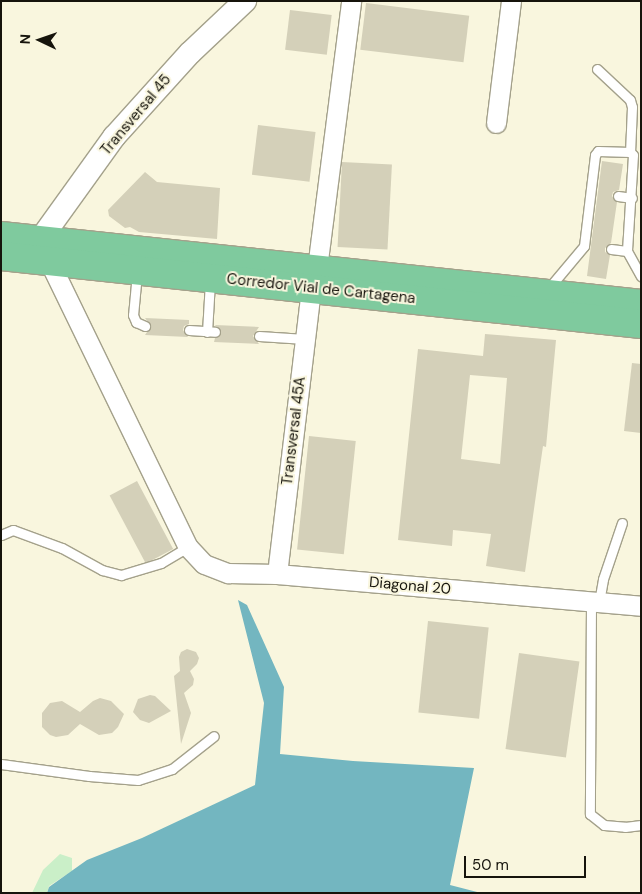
<!DOCTYPE html>
<html>
<head>
<meta charset="utf-8">
<style>
  body { margin:0 }
  #map { position:relative; width:642px; height:894px; overflow:hidden; background:#f9f6de; font-family:"DM Sans",sans-serif }
  div>[style] { position:absolute }
  .green>* { inset:0; background:#caefc8 }
  .water>* { inset:0; background:#73b6c0 }
  .building>* { inset:0; background:#d4d0b9; transform-origin:0 0 }
  .roads { filter:drop-shadow(1px 0 #a4a18b) drop-shadow(-1px 0 #a4a18b) drop-shadow(0 1px #a4a18b) drop-shadow(0 -1px #a4a18b) }
  .service>* { height:9px; margin:-4.5px; padding:0 4.5px; transform-origin:4.5px; border-radius:4.5px; background:#fff }
  .minor>* { height:19px; margin:-9.5px; padding:0 9.5px; transform-origin:9.5px; border-radius:9.5px; background:#fff }
  .tertiary>* { height:22px; margin:-11px; padding:0 11px; transform-origin:11px; border-radius:11px; background:#fff }
  .primary>* { height:28px; margin:-14px; padding:0 14px; transform-origin:14px; border-radius:14px; background:#7fca9e }
  span { translate:-50% -50%; white-space:nowrap; text-align:center; line-height:1.15; -webkit-text-stroke:4px #f9f6de; paint-order:stroke }
  .street-label { font-size:15px; color:#16140c }
  .frame { position:absolute; inset:0; border:2px solid #16140c; pointer-events:none }
  .north { position:absolute; left:15px; top:15px; width:50px; height:50px; -webkit-text-stroke:4px #f9f6de; paint-order:stroke; rotate:273deg; font-size:14px; font-weight:700; line-height:20px; text-align:center; color:#16140c }
  .north::after { content:''; display:block; margin:auto; width:18px; height:22px; background:#16140c; clip-path:polygon(50% 0,100% 100%,50% 72%,0 100%) }
  .scale { position:absolute; left:464px; top:856px; width:122px; height:22px; box-sizing:border-box; border:2px solid #16140c; border-top:0; padding-left:6px; font-size:15px; line-height:18px; white-space:nowrap; color:#16140c; -webkit-text-stroke:4px #f9f6de; paint-order:stroke }
</style>
</head>
<body>
<div id="map">
  <div class="green">
    <i style="clip-path:polygon(60px 854px,72px 858px,72px 871px,49px 886px,47px 893px,32px 893px,43px 870px)"></i>
  </div>
  <div class="water">
    <i style="clip-path:polygon(238px 600px,247px 605px,284px 687px,280px 754px,353px 761px,474px 768px,450px 885px,481px 893px,47px 893px,49px 887px,87px 860px,142px 838px,255px 785px,264px 703px)"></i>
  </div>
  <div class="building">
    <i style="left:366px;top:3px;width:104px;height:47px;rotate:7deg"></i>
    <i style="left:290px;top:10px;width:42px;height:40px;rotate:7deg"></i>
    <i style="left:258px;top:125px;width:58px;height:50px;rotate:7deg"></i>
    <i style="clip-path:polygon(602px 161px,623px 164px,619px 190px,613px 192px,612px 196px,617px 202px,611px 243px,605px 248px,605px 252px,610px 255px,606px 279px,587px 276px)"></i>
    <i style="left:342px;top:162px;width:50px;height:85px;rotate:3deg"></i>
    <i style="clip-path:polygon(145px 172px,157px 182px,220px 188px,217px 239px,139px 232px,130px 227px,125px 228px,109px 216px,108px 210px)"></i>
    <i style="clip-path:polygon(145px 318px,189px 320px,189px 324px,184px 326px,183px 330px,188px 337px,145px 335px,151px 326px)"></i>
    <i style="clip-path:polygon(215px 325px,259px 327px,253px 336px,259px 344px,214px 342px,215px 338px,220px 336px,221px 332px)"></i>
    <i style="clip-path:polygon(evenodd,485px 334px,556px 340px,546px 447px,543px 446px,525px 572px,486px 566px,491px 534px,453px 530px,452px 546px,398px 540px,418px 349px,483px 356px,485px 334px,470px 375px,507px 378px,500px 464px,461px 459px,470px 375px)"></i>
    <i style="clip-path:polygon(632px 363px,641px 364px,641px 433px,624px 431px)"></i>
    <i style="left:309px;top:436px;width:47px;height:114px;rotate:6deg"></i>
    <i style="left:137px;top:481px;width:77px;height:31px;rotate:62deg"></i>
    <i style="left:428px;top:621px;width:61px;height:92px;rotate:6deg"></i>
    <i style="clip-path:polygon(187px 649px,196px 652px,199px 658px,197px 664px,190px 671px,194px 679px,193px 685px,184px 693px,191px 713px,181px 744px,174px 676px,180px 671px,179px 657px,181px 652px)"></i>
    <i style="left:519px;top:653px;width:61px;height:97px;rotate:8deg"></i>
    <i style="clip-path:polygon(150px 695px,155px 696px,171px 711px,149px 723px,140px 720px,133px 712px,138px 699px)"></i>
    <i style="clip-path:polygon(100px 698px,111px 701px,124px 714px,118px 727px,112px 733px,99px 735px,80px 724px,68px 735px,56px 737px,50px 735px,42px 727px,42px 713px,50px 703px,62px 701px,80px 712px,93px 701px)"></i>
  </div>
  <div class="roads">
    <div class="service">
      <i style="left:597px;top:69px;width:45px;rotate:43.2deg"></i>
      <i style="left:630px;top:100px;width:7px;rotate:74deg"></i>
      <i style="left:632px;top:107px;width:45px;rotate:92.5deg"></i>
      <i style="left:618px;top:196px;width:14px;rotate:8deg"></i>
      <i style="left:611px;top:249px;width:16px;rotate:7deg"></i>
      <i style="left:137px;top:273px;width:42px;rotate:95.4deg"></i>
      <i style="left:133px;top:315px;width:8px;rotate:67deg"></i>
      <i style="left:136px;top:322px;width:10px;rotate:24deg"></i>
      <i style="left:548px;top:289px;width:56px;rotate:-50.1deg"></i>
      <i style="left:584px;top:246px;width:92px;rotate:-83.1deg"></i>
      <i style="left:595px;top:155px;width:5px;rotate:-53deg"></i>
      <i style="left:598px;top:151px;width:32px;rotate:2deg"></i>
      <i style="left:630px;top:152px;width:4px;rotate:45deg"></i>
      <i style="left:633px;top:155px;width:96px;rotate:93.6deg"></i>
      <i style="left:627px;top:251px;width:29px;rotate:61deg"></i>
      <i style="left:189px;top:330px;width:26px;rotate:4deg"></i>
      <i style="left:207px;top:332px;width:51px;rotate:-86.6deg"></i>
      <i style="left:259px;top:336px;width:46px;rotate:3.7deg"></i>
      <i style="left:1px;top:535px;width:13px;rotate:-23deg"></i>
      <i style="left:13px;top:530px;width:52px;rotate:20.2deg"></i>
      <i style="left:62px;top:548px;width:46px;rotate:28.8deg"></i>
      <i style="left:102px;top:570px;width:20px;rotate:15deg"></i>
      <i style="left:121px;top:575px;width:42px;rotate:-16.7deg"></i>
      <i style="left:161px;top:563px;width:31px;rotate:-31deg"></i>
      <i style="left:591px;top:601px;width:213px;rotate:90.3deg"></i>
      <i style="left:590px;top:814px;width:18px;rotate:38deg"></i>
      <i style="left:604px;top:825px;width:21px;rotate:5deg"></i>
      <i style="left:625px;top:827px;width:16px;rotate:-7deg"></i>
      <i style="left:599px;top:602px;width:23px;rotate:-80deg"></i>
      <i style="left:603px;top:579px;width:59px;rotate:-71.3deg"></i>
      <i style="left:1px;top:764px;width:89px;rotate:7.8deg"></i>
      <i style="left:89px;top:776px;width:49px;rotate:4.7deg"></i>
      <i style="left:138px;top:780px;width:36px;rotate:-18deg"></i>
      <i style="left:172px;top:769px;width:53px;rotate:-38.2deg"></i>
    </div>
    <div class="minor">
      <i style="left:496px;top:123px;width:123px;rotate:-83deg"></i>
      <i style="left:49px;top:261px;width:318px;rotate:64.1deg"></i>
      <i style="left:188px;top:547px;width:23px;rotate:47deg"></i>
      <i style="left:204px;top:564px;width:26px;rotate:21deg"></i>
      <i style="left:228px;top:573px;width:49px;rotate:1.2deg"></i>
      <i style="left:277px;top:574px;width:365px;rotate:5deg"></i>
      <i style="left:317px;top:268px;width:269px;rotate:-82.7deg"></i>
      <i style="left:277px;top:574px;width:288px;rotate:-83.2deg"></i>
    </div>
    <div class="tertiary">
      <i style="left:40px;top:240px;width:127px;rotate:-54.3deg"></i>
      <i style="left:114px;top:137px;width:113px;rotate:-47.9deg"></i>
      <i style="left:190px;top:53px;width:76px;rotate:-43.4deg"></i>
    </div>
    <div class="primary">
      <i style="left:1px;top:236px;width:644px;rotate:6.06deg"></i>
      <i style="left:1px;top:256px;width:644px;rotate:6.06deg"></i>
    </div>
  </div>
  <div class="street-label">
    <span style="left:136px;top:115px;rotate:-50deg">Transversal 45</span>
    <span style="left:321px;top:289px;rotate:6deg">Corredor Vial de Cartagena</span>
    <span style="left:294px;top:431px;rotate:-83deg">Transversal 45A</span>
    <span style="left:410px;top:586px;rotate:5deg">Diagonal 20</span>
  </div>
  <div class="frame"></div>
  <div class="north">N</div>
  <div class="scale">50 m</div>
</div>
</body>
</html>
